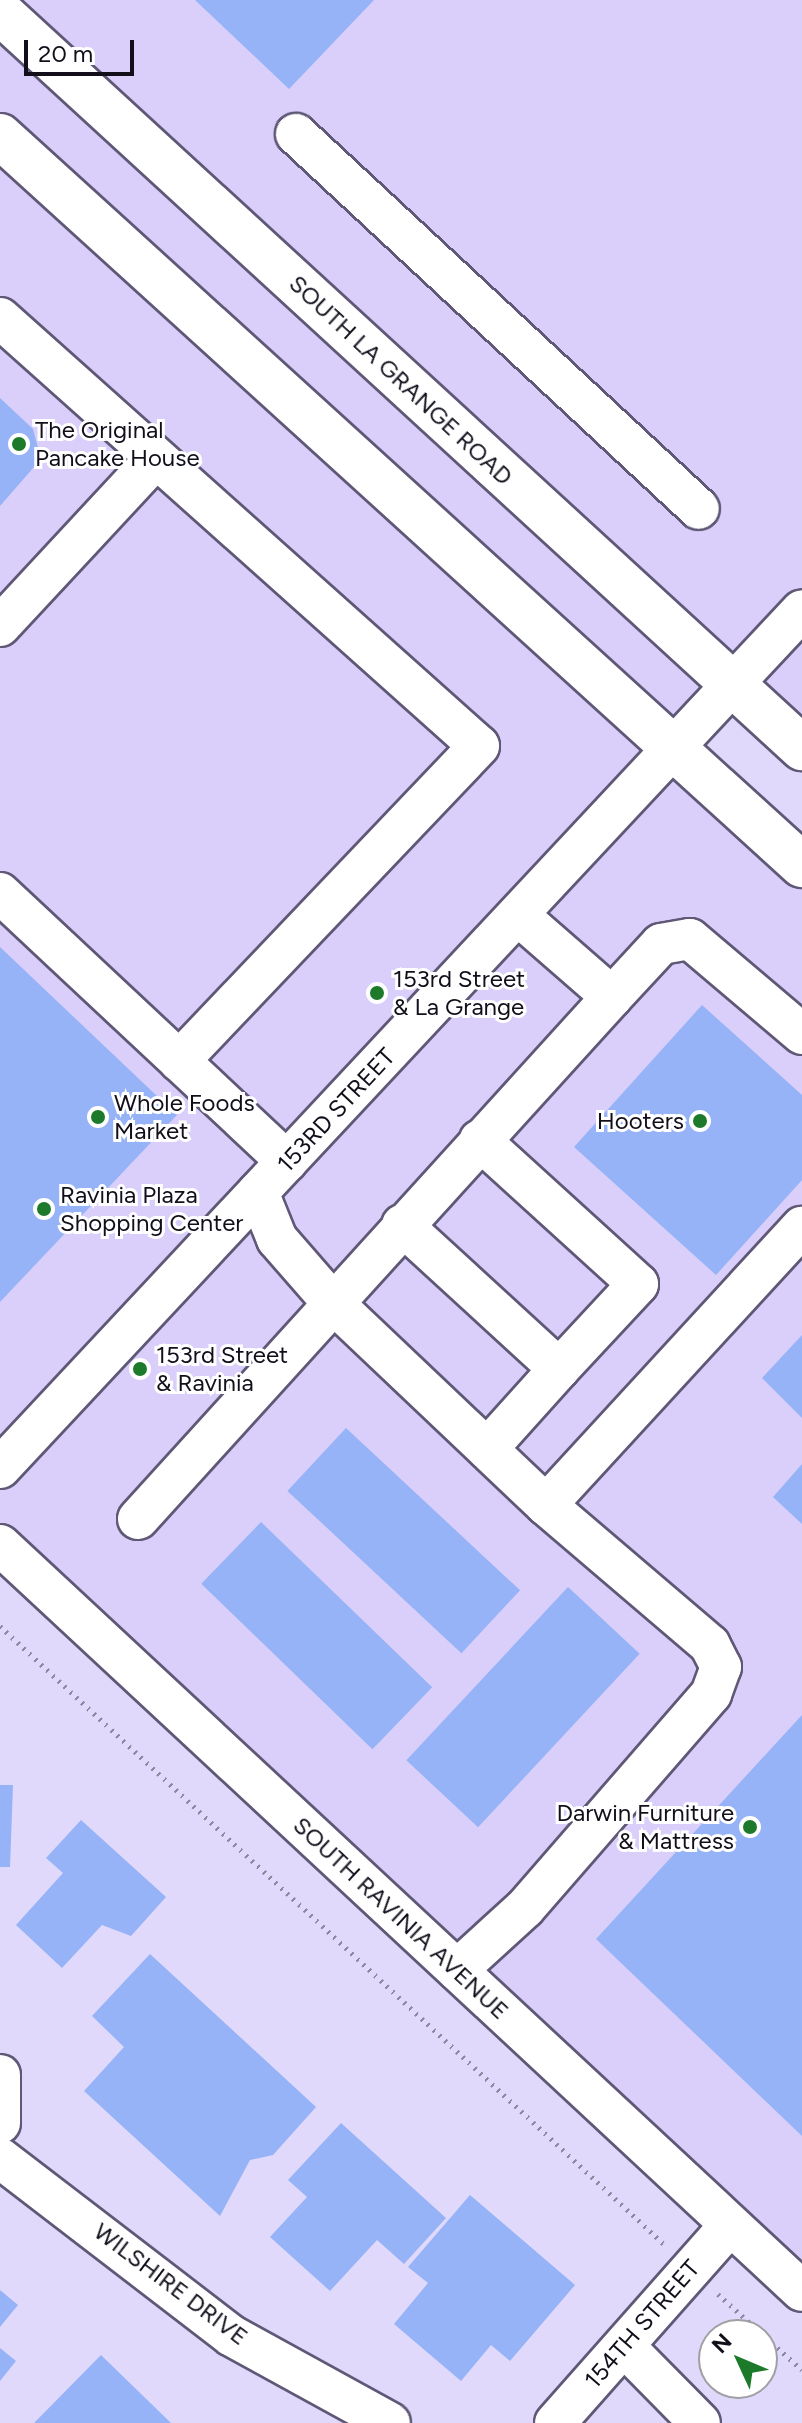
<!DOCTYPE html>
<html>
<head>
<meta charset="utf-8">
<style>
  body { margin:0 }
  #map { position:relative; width:802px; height:2423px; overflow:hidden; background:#e1d9fc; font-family:Figtree,sans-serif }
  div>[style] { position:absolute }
  .built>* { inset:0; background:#d9cffa }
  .building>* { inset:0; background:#95b3f6; transform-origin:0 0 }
  .path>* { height:5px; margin-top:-2.5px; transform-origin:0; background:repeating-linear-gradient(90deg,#8e88a1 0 2px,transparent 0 8px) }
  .roads { filter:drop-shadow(2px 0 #5f5876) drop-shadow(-2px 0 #5f5876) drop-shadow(0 2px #5f5876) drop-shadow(0 -2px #5f5876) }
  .minor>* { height:40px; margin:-20px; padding:0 20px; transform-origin:20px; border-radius:20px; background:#fff }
  .highway>* { height:44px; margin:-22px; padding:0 22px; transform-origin:22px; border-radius:22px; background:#fff }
  .dots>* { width:22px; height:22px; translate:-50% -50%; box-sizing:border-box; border:4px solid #fff; border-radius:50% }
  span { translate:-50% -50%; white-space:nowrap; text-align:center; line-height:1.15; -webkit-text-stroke:6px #fff; paint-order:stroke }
  .street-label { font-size:24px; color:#120f1b }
  .poi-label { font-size:24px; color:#120f1b }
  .left { translate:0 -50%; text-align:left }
  .right { translate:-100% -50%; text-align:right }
  .north { position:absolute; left:698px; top:2319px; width:80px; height:80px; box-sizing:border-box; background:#fff; border:2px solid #a09fa4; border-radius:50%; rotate:314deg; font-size:22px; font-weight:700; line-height:32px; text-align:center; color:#120f1b }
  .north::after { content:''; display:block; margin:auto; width:28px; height:36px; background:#1c7a2a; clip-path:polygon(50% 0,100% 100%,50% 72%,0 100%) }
  .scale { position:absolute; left:24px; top:40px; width:110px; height:36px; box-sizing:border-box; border:4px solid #120f1b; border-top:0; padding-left:10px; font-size:24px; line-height:28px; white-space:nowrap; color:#120f1b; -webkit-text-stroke:6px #fff; paint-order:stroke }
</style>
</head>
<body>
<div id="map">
  <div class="built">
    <i style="clip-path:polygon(0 0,802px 0,802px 728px,735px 667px,0 1456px)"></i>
    <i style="clip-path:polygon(674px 768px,802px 886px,802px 2269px,0 1525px,0 1489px)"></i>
  </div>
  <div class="building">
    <i style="clip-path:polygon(195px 0,374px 0,289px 89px)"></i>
    <i style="clip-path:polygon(0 398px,33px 429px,41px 459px,0 506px)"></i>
    <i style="clip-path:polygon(0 947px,177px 1115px,0 1302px)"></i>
    <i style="clip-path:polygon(702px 1005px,802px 1095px,802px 1180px,716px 1275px,574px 1147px)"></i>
    <i style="clip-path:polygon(802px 1335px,802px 1418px,762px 1378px)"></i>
    <i style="left:346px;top:1428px;width:238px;height:86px;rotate:43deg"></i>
    <i style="clip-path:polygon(802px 1464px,802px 1524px,773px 1497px)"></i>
    <i style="left:261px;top:1522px;width:238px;height:86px;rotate:44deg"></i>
    <i style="left:568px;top:1587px;width:98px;height:237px;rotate:43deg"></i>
    <i style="clip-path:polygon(802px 1715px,802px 2136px,596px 1939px)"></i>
    <i style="clip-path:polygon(0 1785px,13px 1785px,10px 1867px,0 1867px)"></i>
    <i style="clip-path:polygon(81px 1820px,166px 1897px,131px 1936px,102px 1925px,62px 1968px,16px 1925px,63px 1873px,46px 1858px)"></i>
    <i style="clip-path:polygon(150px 1954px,316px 2107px,273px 2155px,250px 2160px,220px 2216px,84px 2091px,124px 2047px,92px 2016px)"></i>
    <i style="clip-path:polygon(341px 2123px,446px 2218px,404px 2264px,377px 2240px,330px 2291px,270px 2237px,307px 2197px,288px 2180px)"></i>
    <i style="clip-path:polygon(470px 2195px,575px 2285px,510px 2361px,491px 2345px,461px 2381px,394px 2324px,428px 2283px,408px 2267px)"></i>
    <i style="clip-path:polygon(0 2290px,18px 2305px,0 2327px)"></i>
    <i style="clip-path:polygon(0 2348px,16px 2361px,0 2381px)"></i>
    <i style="clip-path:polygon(101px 2355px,171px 2423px,34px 2423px)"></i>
  </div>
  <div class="path">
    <i style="left:0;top:1626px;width:907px;rotate:42.95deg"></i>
    <i style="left:718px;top:2294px;width:113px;rotate:42.1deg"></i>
  </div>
  <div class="roads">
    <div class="minor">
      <i style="left:296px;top:134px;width:550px;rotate:42.94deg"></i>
      <i style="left:0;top:318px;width:642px;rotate:41.78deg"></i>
      <i style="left:479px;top:746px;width:435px;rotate:133.6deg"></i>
      <i style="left:0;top:626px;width:226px;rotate:-47.1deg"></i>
      <i style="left:0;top:893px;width:393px;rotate:43.1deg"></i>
      <i style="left:612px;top:997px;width:72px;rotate:-47.2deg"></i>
      <i style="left:661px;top:944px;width:29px;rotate:-10deg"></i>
      <i style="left:690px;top:939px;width:147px;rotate:40.3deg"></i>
      <i style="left:258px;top:1192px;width:51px;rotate:68deg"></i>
      <i style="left:277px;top:1239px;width:84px;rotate:48.9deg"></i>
      <i style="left:332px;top:1302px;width:295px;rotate:43.5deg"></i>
      <i style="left:546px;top:1505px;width:378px;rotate:-47.4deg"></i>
      <i style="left:402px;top:1225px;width:213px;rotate:42.5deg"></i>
      <i style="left:559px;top:1369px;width:116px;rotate:-47.1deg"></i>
      <i style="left:638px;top:1284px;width:214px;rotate:-137.7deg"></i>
      <i style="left:487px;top:1449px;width:108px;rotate:-48deg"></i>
      <i style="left:0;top:1468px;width:1174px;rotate:-46.93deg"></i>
      <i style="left:138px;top:1519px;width:705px;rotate:-47.76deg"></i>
      <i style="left:612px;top:997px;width:125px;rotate:-138.9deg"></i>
      <i style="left:0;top:1545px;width:1095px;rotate:42.93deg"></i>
      <i style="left:457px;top:1970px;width:92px;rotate:-42.4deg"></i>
      <i style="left:525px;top:1908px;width:284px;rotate:-49deg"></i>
      <i style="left:711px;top:1694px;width:29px;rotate:-70deg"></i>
      <i style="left:721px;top:1667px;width:25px;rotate:-117deg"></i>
      <i style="left:710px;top:1645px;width:216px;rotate:-139.5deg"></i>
      <i style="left:0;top:2075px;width:48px;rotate:90deg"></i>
      <i style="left:0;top:2158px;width:292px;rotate:37.5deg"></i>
      <i style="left:232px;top:2336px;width:180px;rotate:28.8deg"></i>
      <i style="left:624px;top:2346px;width:108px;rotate:45.4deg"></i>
      <i style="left:555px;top:2423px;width:264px;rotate:-48.5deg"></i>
    </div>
    <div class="highway">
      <i style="left:0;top:12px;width:1089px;rotate:42.54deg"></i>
      <i style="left:0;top:136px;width:1084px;rotate:42.27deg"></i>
    </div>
  </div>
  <div class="dots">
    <i style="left:19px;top:444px;background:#1c7a2a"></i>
    <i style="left:377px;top:993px;background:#1c7a2a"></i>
    <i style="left:98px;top:1117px;background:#1c7a2a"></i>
    <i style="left:700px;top:1121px;background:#1c7a2a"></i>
    <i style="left:44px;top:1209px;background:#1c7a2a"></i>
    <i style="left:140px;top:1369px;background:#1c7a2a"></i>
    <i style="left:750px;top:1827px;background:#1c7a2a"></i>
  </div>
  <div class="street-label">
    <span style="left:401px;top:380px;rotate:43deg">SOUTH LA GRANGE ROAD</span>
    <span style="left:336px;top:1110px;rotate:-47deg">153RD STREET</span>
    <span style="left:401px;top:1918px;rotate:43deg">SOUTH RAVINIA AVENUE</span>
    <span style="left:171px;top:2284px;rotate:37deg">WILSHIRE DRIVE</span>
    <span style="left:642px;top:2324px;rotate:-49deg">154TH STREET</span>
  </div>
  <div class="poi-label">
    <span class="left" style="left:35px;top:444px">The Original<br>Pancake House</span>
    <span class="left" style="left:393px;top:993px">153rd Street<br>&amp; La Grange</span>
    <span class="left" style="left:114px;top:1117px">Whole Foods<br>Market</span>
    <span class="right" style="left:684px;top:1121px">Hooters</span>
    <span class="left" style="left:60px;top:1209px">Ravinia Plaza<br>Shopping Center</span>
    <span class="left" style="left:156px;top:1369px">153rd Street<br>&amp; Ravinia</span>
    <span class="right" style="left:734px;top:1827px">Darwin Furniture<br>&amp; Mattress</span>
  </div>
  <div class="north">N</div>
  <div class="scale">20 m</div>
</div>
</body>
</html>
